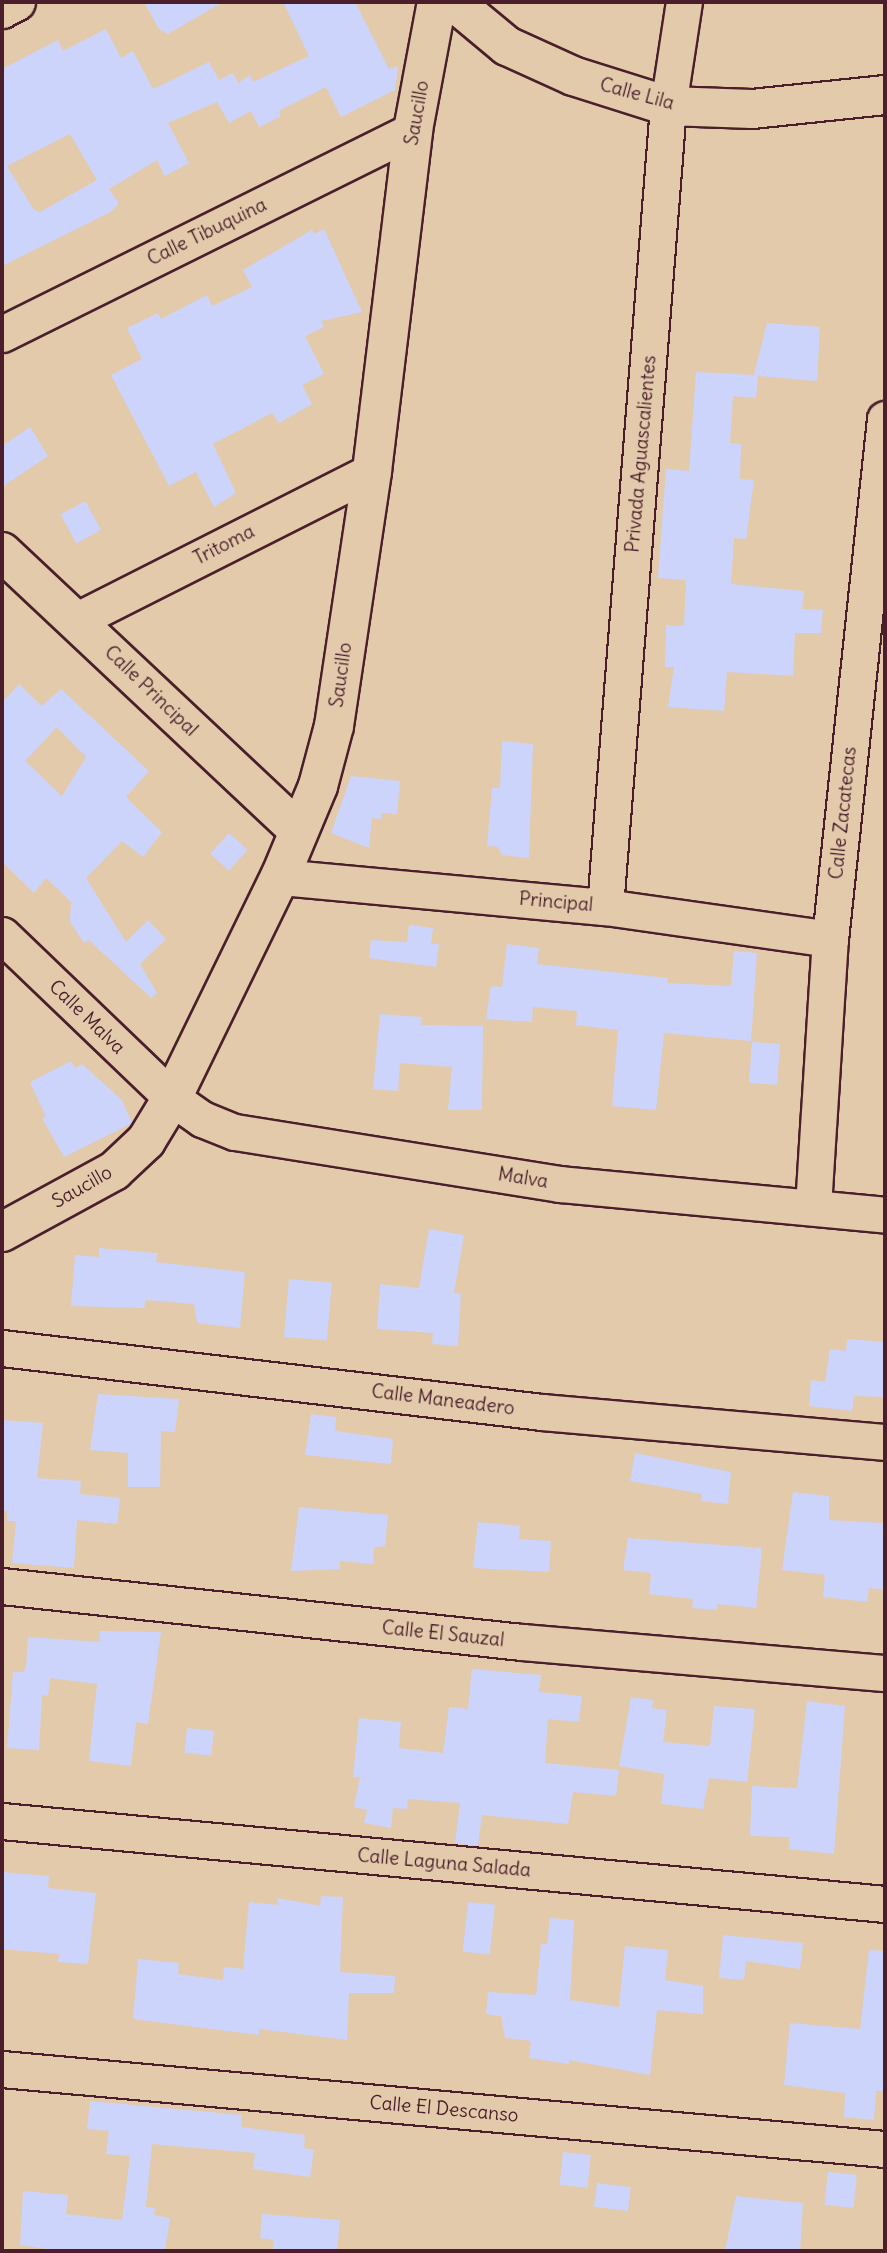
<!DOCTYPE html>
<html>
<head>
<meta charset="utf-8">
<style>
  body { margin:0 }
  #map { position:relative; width:887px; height:2253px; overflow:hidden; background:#e2caab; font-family:Delius,sans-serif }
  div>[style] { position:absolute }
  .building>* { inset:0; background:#cdd4fc; transform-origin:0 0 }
  .roads { filter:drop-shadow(2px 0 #4a1f2b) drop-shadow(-2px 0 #4a1f2b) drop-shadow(0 2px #4a1f2b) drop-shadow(0 -2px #4a1f2b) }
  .minor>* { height:35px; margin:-17.5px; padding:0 17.5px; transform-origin:17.5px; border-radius:17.5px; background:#e2caab }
  .tertiary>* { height:38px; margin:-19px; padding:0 19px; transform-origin:19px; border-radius:19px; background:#e2caab }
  span { translate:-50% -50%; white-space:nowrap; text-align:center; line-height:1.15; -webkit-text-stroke:5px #e2caab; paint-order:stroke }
  .street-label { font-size:19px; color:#4a1f2b }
  .frame { position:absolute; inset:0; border:4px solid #4a1f2b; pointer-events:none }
</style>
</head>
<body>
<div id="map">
  <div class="building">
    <i style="clip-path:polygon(144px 2px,223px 2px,168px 34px,159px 29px)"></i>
    <i style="clip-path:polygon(evenodd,283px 2px,355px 2px,389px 69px,398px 66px,395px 90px,341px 117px,326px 87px,279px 111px,281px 116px,259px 127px,251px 111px,229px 123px,217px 102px,168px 123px,189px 163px,165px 176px,157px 160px,109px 189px,119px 203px,111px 212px,2px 266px,2px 69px,58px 40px,63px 51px,106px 29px,121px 58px,133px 51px,153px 89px,209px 62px,219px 80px,233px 73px,238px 83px,250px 75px,253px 82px,309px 56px,283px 2px,70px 134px,97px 180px,40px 212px,34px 210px,7px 166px,70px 134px)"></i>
    <i style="clip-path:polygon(324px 229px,362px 312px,321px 321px,324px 327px,305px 336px,324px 374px,302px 385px,312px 404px,279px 423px,272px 413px,213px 444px,236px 493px,214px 507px,196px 472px,169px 486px,111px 375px,142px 359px,127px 328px,158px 313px,161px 319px,207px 295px,212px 306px,252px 287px,243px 270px,312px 230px,314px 234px)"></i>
    <i style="clip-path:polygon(767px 323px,820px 327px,817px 381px,758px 376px,756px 398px,733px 396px,730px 443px,741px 444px,740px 479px,754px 480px,746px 539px,734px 538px,731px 584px,804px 591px,802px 609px,823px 610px,821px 633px,795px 633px,793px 676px,727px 672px,724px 711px,668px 707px,674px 667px,665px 667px,666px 625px,684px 626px,686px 580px,658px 578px,666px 469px,689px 471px,696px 372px,754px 375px)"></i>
    <i style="clip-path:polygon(30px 427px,48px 456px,2px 487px,2px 446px)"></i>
    <i style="left:85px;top:501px;width:33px;height:28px;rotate:61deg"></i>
    <i style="clip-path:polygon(evenodd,19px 684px,42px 706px,61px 689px,149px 771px,126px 797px,162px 832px,143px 857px,122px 841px,86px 878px,126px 942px,148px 920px,166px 939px,140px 964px,157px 993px,151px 998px,89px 940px,84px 943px,70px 922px,71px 902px,46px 878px,34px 893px,2px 862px,2px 703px,19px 684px,57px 727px,86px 757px,62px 796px,25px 761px,57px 727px)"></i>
    <i style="clip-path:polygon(502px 741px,533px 744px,529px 858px,502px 855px,498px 847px,487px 846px,492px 788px,500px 788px)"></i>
    <i style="clip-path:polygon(351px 776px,400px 781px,397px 814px,381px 813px,381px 819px,372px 818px,369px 848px,331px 833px)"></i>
    <i style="left:229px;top:833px;width:25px;height:28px;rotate:42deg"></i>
    <i style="clip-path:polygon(409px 925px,433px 928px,431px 944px,439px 944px,436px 967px,369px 958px,371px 940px,407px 942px)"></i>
    <i style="clip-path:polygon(507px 944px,539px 948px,537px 964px,668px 978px,667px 983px,731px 986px,734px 951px,757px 953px,751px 1041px,664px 1033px,656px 1110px,612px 1106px,618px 1030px,576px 1025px,577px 1011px,533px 1007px,532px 1022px,486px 1019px,491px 986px,502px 987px)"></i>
    <i style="clip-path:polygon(380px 1014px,422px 1017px,421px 1025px,483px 1026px,482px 1110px,448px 1110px,452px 1067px,400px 1063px,398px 1091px,373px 1089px)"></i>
    <i style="left:752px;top:1042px;width:28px;height:41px;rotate:4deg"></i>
    <i style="clip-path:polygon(71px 1061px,75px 1068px,82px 1064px,122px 1100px,132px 1123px,64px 1157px,42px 1118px,46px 1117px,30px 1082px)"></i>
    <i style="clip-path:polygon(429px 1229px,464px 1235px,454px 1293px,461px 1294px,458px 1346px,432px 1344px,433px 1333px,377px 1329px,380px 1284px,419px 1288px)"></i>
    <i style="clip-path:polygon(99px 1248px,157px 1253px,156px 1262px,245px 1272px,240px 1328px,197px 1323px,194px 1304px,146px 1300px,144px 1308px,71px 1306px,75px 1255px,99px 1257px)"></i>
    <i style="left:289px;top:1279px;width:43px;height:58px;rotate:5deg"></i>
    <i style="clip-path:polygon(847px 1339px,885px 1342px,885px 1397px,854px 1396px,852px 1411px,809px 1406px,811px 1380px,825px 1382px,830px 1349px,846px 1351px)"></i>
    <i style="clip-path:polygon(98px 1394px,179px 1399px,175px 1432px,161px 1431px,160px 1487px,128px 1487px,128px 1453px,90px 1450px)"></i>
    <i style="clip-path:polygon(311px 1414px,336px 1417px,335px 1431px,393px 1439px,391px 1464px,305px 1455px)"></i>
    <i style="clip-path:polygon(2px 1420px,43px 1423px,37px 1478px,81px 1481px,80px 1494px,120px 1498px,117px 1524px,77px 1520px,74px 1568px,12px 1563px,16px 1521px,7px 1521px,7px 1511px,2px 1511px)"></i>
    <i style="clip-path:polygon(635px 1453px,731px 1472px,728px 1504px,701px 1501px,702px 1494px,630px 1481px)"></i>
    <i style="clip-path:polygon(793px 1492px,829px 1496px,829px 1520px,885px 1523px,885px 1590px,869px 1588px,867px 1602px,823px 1597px,825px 1575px,782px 1570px)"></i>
    <i style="clip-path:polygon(299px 1507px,388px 1515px,385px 1546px,374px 1548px,373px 1564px,340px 1561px,340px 1569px,291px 1571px)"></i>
    <i style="clip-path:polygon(478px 1522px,520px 1526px,519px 1539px,551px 1541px,549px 1572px,473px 1568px)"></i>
    <i style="clip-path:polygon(628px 1538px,762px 1548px,756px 1608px,717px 1604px,717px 1610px,692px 1608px,693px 1599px,649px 1594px,651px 1573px,623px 1570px)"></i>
    <i style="clip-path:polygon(100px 1631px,161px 1632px,148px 1724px,136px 1722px,131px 1766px,89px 1761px,97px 1684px,50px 1678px,48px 1696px,42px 1695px,39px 1750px,7px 1748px,13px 1672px,23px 1672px,26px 1667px,28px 1637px,100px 1642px)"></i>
    <i style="clip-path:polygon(472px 1669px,541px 1675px,539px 1692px,582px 1696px,579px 1722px,548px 1719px,545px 1763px,619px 1770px,616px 1796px,573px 1792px,568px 1824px,482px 1815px,478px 1846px,455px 1843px,460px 1803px,408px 1799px,407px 1809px,393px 1808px,391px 1828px,364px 1823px,367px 1810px,354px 1807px,360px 1777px,353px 1777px,359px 1718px,401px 1722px,399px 1748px,443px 1753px,449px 1707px,468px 1709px)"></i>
    <i style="clip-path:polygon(631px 1697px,653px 1700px,652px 1708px,667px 1710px,663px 1742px,710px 1746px,714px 1706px,755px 1709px,747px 1782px,709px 1778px,703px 1809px,661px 1804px,664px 1774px,619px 1766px)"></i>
    <i style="clip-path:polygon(807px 1701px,845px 1706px,834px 1854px,789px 1849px,790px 1837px,750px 1836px,752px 1786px,797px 1788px)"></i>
    <i style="left:187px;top:1728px;width:27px;height:25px;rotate:6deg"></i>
    <i style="clip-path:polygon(2px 1872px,49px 1876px,48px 1888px,96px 1893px,88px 1964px,58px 1962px,59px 1954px,2px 1949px)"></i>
    <i style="clip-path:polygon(321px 1896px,343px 1897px,340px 1972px,395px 1976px,394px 1993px,349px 1993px,347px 2040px,259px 2029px,259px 2035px,133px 2019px,138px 1959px,179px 1963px,178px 1974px,223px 1980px,224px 1967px,243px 1969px,249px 1902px,277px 1905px,278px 1898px,320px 1906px)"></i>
    <i style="left:468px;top:1902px;width:27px;height:50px;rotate:6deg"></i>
    <i style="clip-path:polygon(550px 1918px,574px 1920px,570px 2000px,619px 2007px,625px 1946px,668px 1950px,665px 1980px,703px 1986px,703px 2014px,657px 2010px,650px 2075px,569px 2060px,569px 2064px,529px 2058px,531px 2041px,505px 2038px,501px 2016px,486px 2014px,488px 1992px,536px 1995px,541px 1944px,547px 1944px)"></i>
    <i style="clip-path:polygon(723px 1935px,803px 1943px,800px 1969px,746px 1961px,744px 1980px,719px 1978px)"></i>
    <i style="clip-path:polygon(869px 1950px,885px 1951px,885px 2091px,876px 2091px,874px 2120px,844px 2117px,845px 2093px,784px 2085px,790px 2023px,860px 2029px)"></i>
    <i style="clip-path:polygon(90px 2101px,242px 2115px,241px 2127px,305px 2135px,304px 2148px,314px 2150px,310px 2177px,253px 2169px,255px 2153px,152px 2144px,146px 2207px,155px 2208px,154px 2215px,170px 2218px,165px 2251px,60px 2251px,20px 2245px,23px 2191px,68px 2195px,66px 2214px,122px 2220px,130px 2156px,106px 2154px,109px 2131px,87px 2129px)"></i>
    <i style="left:563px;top:2152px;width:28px;height:33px;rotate:6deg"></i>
    <i style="left:828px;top:2172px;width:29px;height:33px;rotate:6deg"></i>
    <i style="left:597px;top:2183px;width:34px;height:24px;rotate:7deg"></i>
    <i style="clip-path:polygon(736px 2196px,803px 2203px,800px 2251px,725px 2251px)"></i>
    <i style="clip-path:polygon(262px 2214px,340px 2220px,337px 2251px,273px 2251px,274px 2240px,260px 2238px)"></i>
  </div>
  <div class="roads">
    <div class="minor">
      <i style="left:2px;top:10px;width:17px;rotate:-28deg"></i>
      <i style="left:2px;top:334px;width:459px;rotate:-26.4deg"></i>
      <i style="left:77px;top:620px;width:330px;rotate:-26.8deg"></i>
      <i style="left:280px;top:877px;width:326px;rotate:5.3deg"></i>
      <i style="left:605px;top:907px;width:227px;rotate:8.1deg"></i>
      <i style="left:605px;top:907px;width:803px;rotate:-85.5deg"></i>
      <i style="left:668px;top:106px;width:105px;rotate:-81.3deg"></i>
      <i style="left:2px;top:935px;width:236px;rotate:43.8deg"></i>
      <i style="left:172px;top:1098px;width:37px;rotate:35deg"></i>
      <i style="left:202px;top:1119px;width:35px;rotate:22deg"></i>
      <i style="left:235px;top:1132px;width:329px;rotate:9.1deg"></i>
      <i style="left:560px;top:1184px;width:326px;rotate:5.4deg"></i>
      <i style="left:813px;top:1207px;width:269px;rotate:-86.4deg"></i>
      <i style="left:830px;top:939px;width:523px;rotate:-83.96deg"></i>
      <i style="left:2px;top:1348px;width:544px;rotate:6.76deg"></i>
      <i style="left:542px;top:1412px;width:344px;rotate:5deg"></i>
      <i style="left:2px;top:1586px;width:523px;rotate:6.15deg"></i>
      <i style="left:522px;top:1642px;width:364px;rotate:4.9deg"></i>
      <i style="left:2px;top:1821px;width:887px;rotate:5.37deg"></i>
      <i style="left:2px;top:2069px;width:887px;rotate:5.18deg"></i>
    </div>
    <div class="tertiary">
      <i style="left:454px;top:2px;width:69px;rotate:39.7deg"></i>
      <i style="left:507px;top:46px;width:72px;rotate:24.4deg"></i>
      <i style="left:573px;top:76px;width:100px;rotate:17.5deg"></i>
      <i style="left:668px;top:106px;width:84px;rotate:2deg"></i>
      <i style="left:752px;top:109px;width:134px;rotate:-6deg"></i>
      <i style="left:2px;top:552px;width:407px;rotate:43.2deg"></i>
      <i style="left:2px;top:1232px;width:128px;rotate:-28.6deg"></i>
      <i style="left:114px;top:1171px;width:44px;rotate:-43.2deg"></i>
      <i style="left:146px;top:1141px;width:50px;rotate:-58.8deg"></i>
      <i style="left:172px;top:1098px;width:246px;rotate:-64deg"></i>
      <i style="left:280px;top:877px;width:99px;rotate:-67.3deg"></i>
      <i style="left:318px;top:786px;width:62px;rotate:-75.1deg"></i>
      <i style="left:334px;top:726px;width:258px;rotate:-81.5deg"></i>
      <i style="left:372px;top:471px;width:343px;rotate:-83.1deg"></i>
      <i style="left:413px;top:130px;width:130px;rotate:-79.4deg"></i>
    </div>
  </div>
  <div class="street-label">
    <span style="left:637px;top:94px;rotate:15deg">Calle Lila</span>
    <span style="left:417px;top:113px;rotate:-80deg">Saucillo</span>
    <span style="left:207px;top:232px;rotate:-26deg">Calle Tibuquina</span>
    <span style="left:641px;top:454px;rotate:-85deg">Privada Aguascalientes</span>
    <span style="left:224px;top:545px;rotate:-27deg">Tritoma</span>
    <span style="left:341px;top:675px;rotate:-82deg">Saucillo</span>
    <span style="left:151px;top:691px;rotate:44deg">Calle Principal</span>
    <span style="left:843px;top:813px;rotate:-84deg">Calle Zacatecas</span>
    <span style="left:556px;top:902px;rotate:5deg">Principal</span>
    <span style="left:87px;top:1017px;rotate:44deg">Calle Malva</span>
    <span style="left:523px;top:1178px;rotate:9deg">Malva</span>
    <span style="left:82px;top:1187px;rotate:-30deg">Saucillo</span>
    <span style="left:443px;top:1400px;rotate:7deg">Calle Maneadero</span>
    <span style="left:443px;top:1634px;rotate:6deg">Calle El Sauzal</span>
    <span style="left:444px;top:1863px;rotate:5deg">Calle Laguna Salada</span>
    <span style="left:444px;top:2109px;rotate:5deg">Calle El Descanso</span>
  </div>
  <div class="frame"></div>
</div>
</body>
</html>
